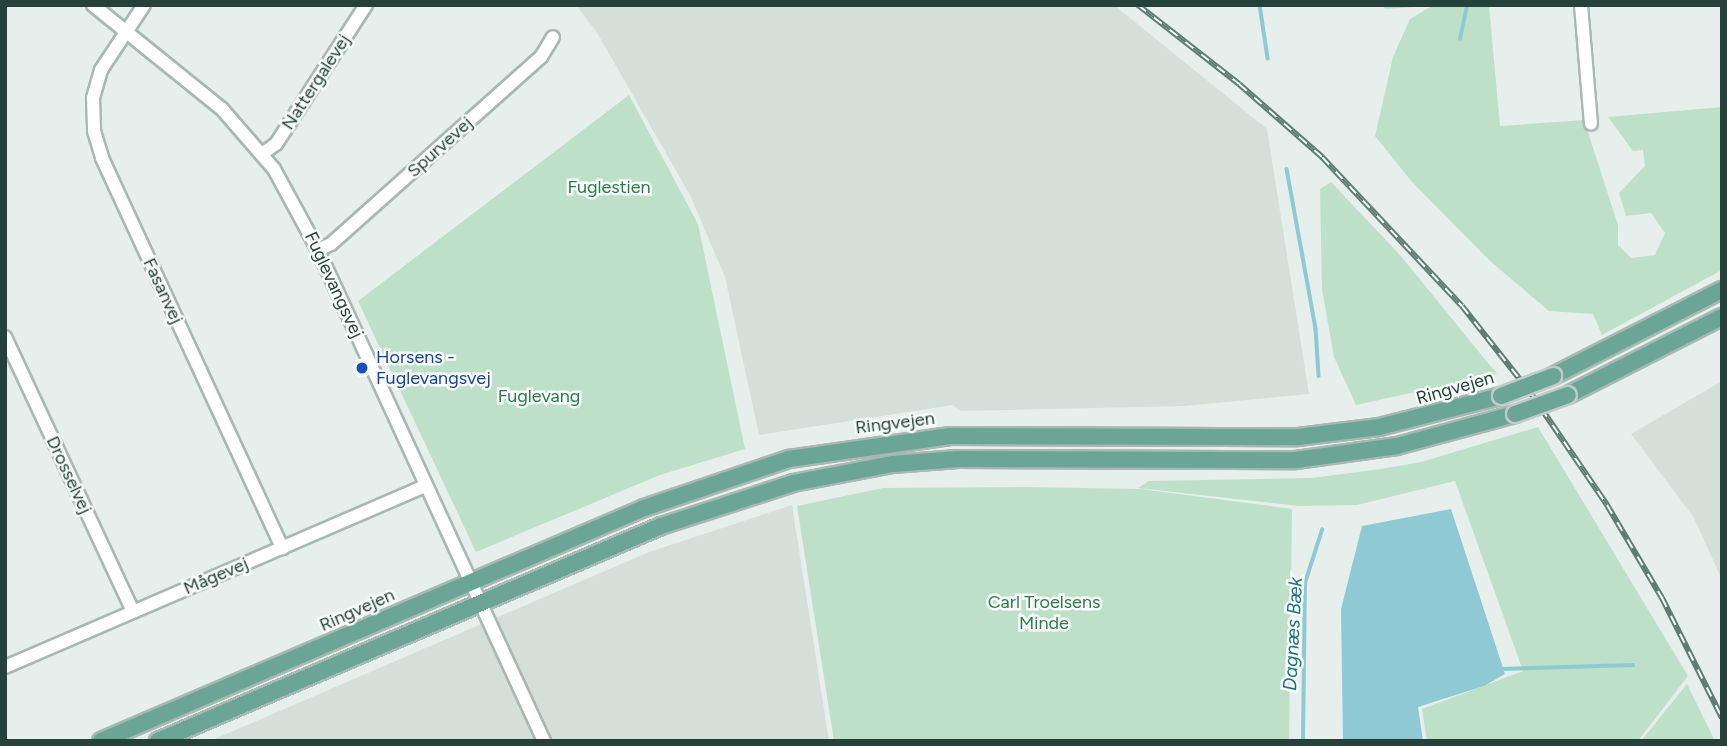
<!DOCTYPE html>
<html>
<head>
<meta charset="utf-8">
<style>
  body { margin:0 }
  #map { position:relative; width:1727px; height:746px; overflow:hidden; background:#e6efeb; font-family:Figtree,sans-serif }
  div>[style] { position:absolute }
  .built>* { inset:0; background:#d4dfda }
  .green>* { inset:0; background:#bfe0c8 }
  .water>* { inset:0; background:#8ec9d4 }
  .stream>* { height:3.5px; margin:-1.75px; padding:0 1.75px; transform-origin:1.75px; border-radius:1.75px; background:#8ec9d4 }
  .roads { filter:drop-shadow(2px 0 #a8b8b2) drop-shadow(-2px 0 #a8b8b2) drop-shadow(0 2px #a8b8b2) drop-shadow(0 -2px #a8b8b2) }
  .minor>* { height:12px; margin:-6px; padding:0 6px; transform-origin:6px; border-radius:6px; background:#fff }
  .major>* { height:16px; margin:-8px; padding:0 8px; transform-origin:8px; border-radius:8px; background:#6aa596 }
  .rail>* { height:6px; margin-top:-3px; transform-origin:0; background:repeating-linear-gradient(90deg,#f7fbf9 0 10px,#5f7d75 0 20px); box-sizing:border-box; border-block:2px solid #5f7d75 }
  .bridges { filter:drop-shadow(2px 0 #c2cac8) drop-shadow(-2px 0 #c2cac8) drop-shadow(0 2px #c2cac8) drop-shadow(0 -2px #c2cac8) }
  .major-bridge>* { height:16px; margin:-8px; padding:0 8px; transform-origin:8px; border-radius:8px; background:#6aa596 }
  .dots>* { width:19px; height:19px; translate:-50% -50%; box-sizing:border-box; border:4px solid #f7fbf9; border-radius:50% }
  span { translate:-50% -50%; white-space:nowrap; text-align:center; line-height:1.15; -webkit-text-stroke:5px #f7fbf9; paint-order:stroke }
  .street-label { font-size:18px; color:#24423a }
  .park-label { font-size:18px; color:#2d7a4b }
  .transit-label { font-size:18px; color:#164399 }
  .left { translate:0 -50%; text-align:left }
  .water-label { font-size:19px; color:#1c6f80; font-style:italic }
  .frame { position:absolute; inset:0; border:7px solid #24423a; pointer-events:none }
</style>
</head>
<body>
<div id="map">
  <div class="built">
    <i style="clip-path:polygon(576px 5px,1114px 5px,1267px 129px,1309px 394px,1185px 406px,960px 411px,953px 405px,759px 435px,725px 277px,690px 195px,596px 31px)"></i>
    <i style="clip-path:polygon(1722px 381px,1722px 580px,1694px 518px,1631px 434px)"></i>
    <i style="clip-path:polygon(792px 505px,829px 741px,210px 741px,649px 552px)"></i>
  </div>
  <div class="green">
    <i style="clip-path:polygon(1382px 5px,1489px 5px,1500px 126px,1584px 120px,1618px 225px,1618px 245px,1631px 258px,1655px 255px,1665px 233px,1651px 213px,1626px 216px,1619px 193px,1645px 166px,1643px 150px,1633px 151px,1608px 117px,1722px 107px,1722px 270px,1602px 335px,1593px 314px,1549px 311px,1490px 261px,1412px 182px,1375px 136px,1393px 57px,1410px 19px,1432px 6px,1385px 9px)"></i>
    <i style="clip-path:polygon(629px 95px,698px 224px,745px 449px,660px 475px,476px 552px,358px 301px)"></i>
    <i style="clip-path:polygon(1331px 182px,1400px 255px,1497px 374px,1356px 405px,1334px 357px,1322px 289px,1320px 189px)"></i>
    <i style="clip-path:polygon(1538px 427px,1688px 676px,1638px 741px,1427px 741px,1422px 709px,1523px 671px,1455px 481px,1357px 505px,1299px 506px,1138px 488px,1149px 481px,1311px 478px,1381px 469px,1421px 462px)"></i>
    <i style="clip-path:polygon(1028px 487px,1141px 489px,1292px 509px,1289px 741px,834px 741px,797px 506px,883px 488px)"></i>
    <i style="clip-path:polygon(1687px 684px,1715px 741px,1641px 741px)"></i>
  </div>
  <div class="water">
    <i style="clip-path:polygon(1451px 509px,1505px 674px,1484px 686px,1418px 707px,1423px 741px,1343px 741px,1341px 609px,1362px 526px)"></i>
  </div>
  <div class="stream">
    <i style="left:1260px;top:5px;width:54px;rotate:81.4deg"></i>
    <i style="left:1460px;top:39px;width:35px;rotate:-78deg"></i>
    <i style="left:1287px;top:169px;width:163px;rotate:79.7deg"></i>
    <i style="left:1316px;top:329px;width:47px;rotate:86.3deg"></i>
    <i style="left:1502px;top:669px;width:131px;rotate:-1.7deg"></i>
    <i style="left:1303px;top:741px;width:158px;rotate:-89.3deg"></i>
    <i style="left:1305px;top:583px;width:56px;rotate:-72.2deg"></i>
  </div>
  <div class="roads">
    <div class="minor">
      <i style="left:93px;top:5px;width:166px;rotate:38.9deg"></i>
      <i style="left:222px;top:109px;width:79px;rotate:49.1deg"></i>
      <i style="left:274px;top:169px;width:92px;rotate:61.5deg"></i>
      <i style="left:318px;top:250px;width:541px;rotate:65.28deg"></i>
      <i style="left:144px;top:5px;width:78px;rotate:123.5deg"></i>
      <i style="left:101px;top:70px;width:29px;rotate:106deg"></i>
      <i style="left:93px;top:98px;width:33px;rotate:88deg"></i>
      <i style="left:94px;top:131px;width:28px;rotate:73deg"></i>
      <i style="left:102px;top:158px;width:430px;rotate:65.2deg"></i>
      <i style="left:1581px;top:5px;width:119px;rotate:85.2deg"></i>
      <i style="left:262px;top:154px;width:17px;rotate:-36deg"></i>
      <i style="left:276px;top:144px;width:166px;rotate:-57.1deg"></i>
      <i style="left:318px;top:250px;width:14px;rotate:-25deg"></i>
      <i style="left:331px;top:244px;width:281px;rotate:-41.7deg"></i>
      <i style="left:541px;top:57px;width:23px;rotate:-59deg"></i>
      <i style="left:5px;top:337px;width:303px;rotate:65deg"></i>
      <i style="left:5px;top:667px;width:458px;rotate:-23.3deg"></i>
    </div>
    <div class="major">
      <i style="left:1553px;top:376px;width:190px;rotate:-27deg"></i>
      <i style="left:1568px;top:395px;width:173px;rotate:-26.9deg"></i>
      <i style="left:101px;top:741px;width:591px;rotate:-23.22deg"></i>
      <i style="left:644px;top:508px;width:153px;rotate:-18.7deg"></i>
      <i style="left:789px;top:459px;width:163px;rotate:-8.1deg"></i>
      <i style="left:950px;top:436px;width:348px;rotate:0.2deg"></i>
      <i style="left:1298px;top:437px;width:82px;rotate:-7deg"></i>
      <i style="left:1379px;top:427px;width:126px;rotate:-14.3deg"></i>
      <i style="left:158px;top:741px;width:547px;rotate:-23.14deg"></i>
      <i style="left:661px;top:526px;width:139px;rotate:-18deg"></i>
      <i style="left:793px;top:483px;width:102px;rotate:-10.8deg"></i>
      <i style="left:893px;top:464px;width:65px;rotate:-4.4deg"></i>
      <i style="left:958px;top:459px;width:338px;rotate:0.2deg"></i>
      <i style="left:1296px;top:460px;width:102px;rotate:-7.9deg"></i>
      <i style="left:1397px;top:446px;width:122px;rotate:-15.2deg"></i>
    </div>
  </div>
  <div class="rail">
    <i style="left:1138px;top:5px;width:128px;rotate:38deg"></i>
    <i style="left:1239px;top:84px;width:111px;rotate:41.3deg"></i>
    <i style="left:1322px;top:157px;width:204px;rotate:46.8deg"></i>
    <i style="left:1462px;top:306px;width:110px;rotate:51.7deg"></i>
    <i style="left:1530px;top:392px;width:137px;rotate:55.7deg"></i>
    <i style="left:1607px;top:505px;width:108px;rotate:59.4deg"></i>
    <i style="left:1662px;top:598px;width:134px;rotate:63.4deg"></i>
  </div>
  <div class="bridges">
    <div class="major-bridge">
      <i style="left:1501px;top:396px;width:56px;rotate:-21deg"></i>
      <i style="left:1515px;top:414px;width:56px;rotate:-19.7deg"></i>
    </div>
  </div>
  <div class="dots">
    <i style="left:362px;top:368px;background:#1a4fb4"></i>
  </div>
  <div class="street-label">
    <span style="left:316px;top:82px;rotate:-57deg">Nattergalevej</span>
    <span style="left:440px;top:147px;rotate:-42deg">Spurvevej</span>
    <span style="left:334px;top:285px;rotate:65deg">Fuglevangsvej</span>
    <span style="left:163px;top:291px;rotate:65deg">Fasanvej</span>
    <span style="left:1455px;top:388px;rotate:-16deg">Ringvejen</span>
    <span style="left:895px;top:423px;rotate:-7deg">Ringvejen</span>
    <span style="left:69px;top:475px;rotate:65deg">Drosselvej</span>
    <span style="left:216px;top:576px;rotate:-23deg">Mågevej</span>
    <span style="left:357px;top:610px;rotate:-24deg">Ringvejen</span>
  </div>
  <div class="park-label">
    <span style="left:609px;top:187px">Fuglestien</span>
    <span style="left:539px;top:396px">Fuglevang</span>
    <span style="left:1044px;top:613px">Carl Troelsens<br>Minde</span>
  </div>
  <div class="transit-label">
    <span class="left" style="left:376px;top:368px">Horsens -<br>Fuglevangsvej</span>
  </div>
  <div class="water-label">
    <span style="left:1293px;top:634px;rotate:-87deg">Dagnæs Bæk</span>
  </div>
  <div class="frame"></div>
</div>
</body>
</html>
